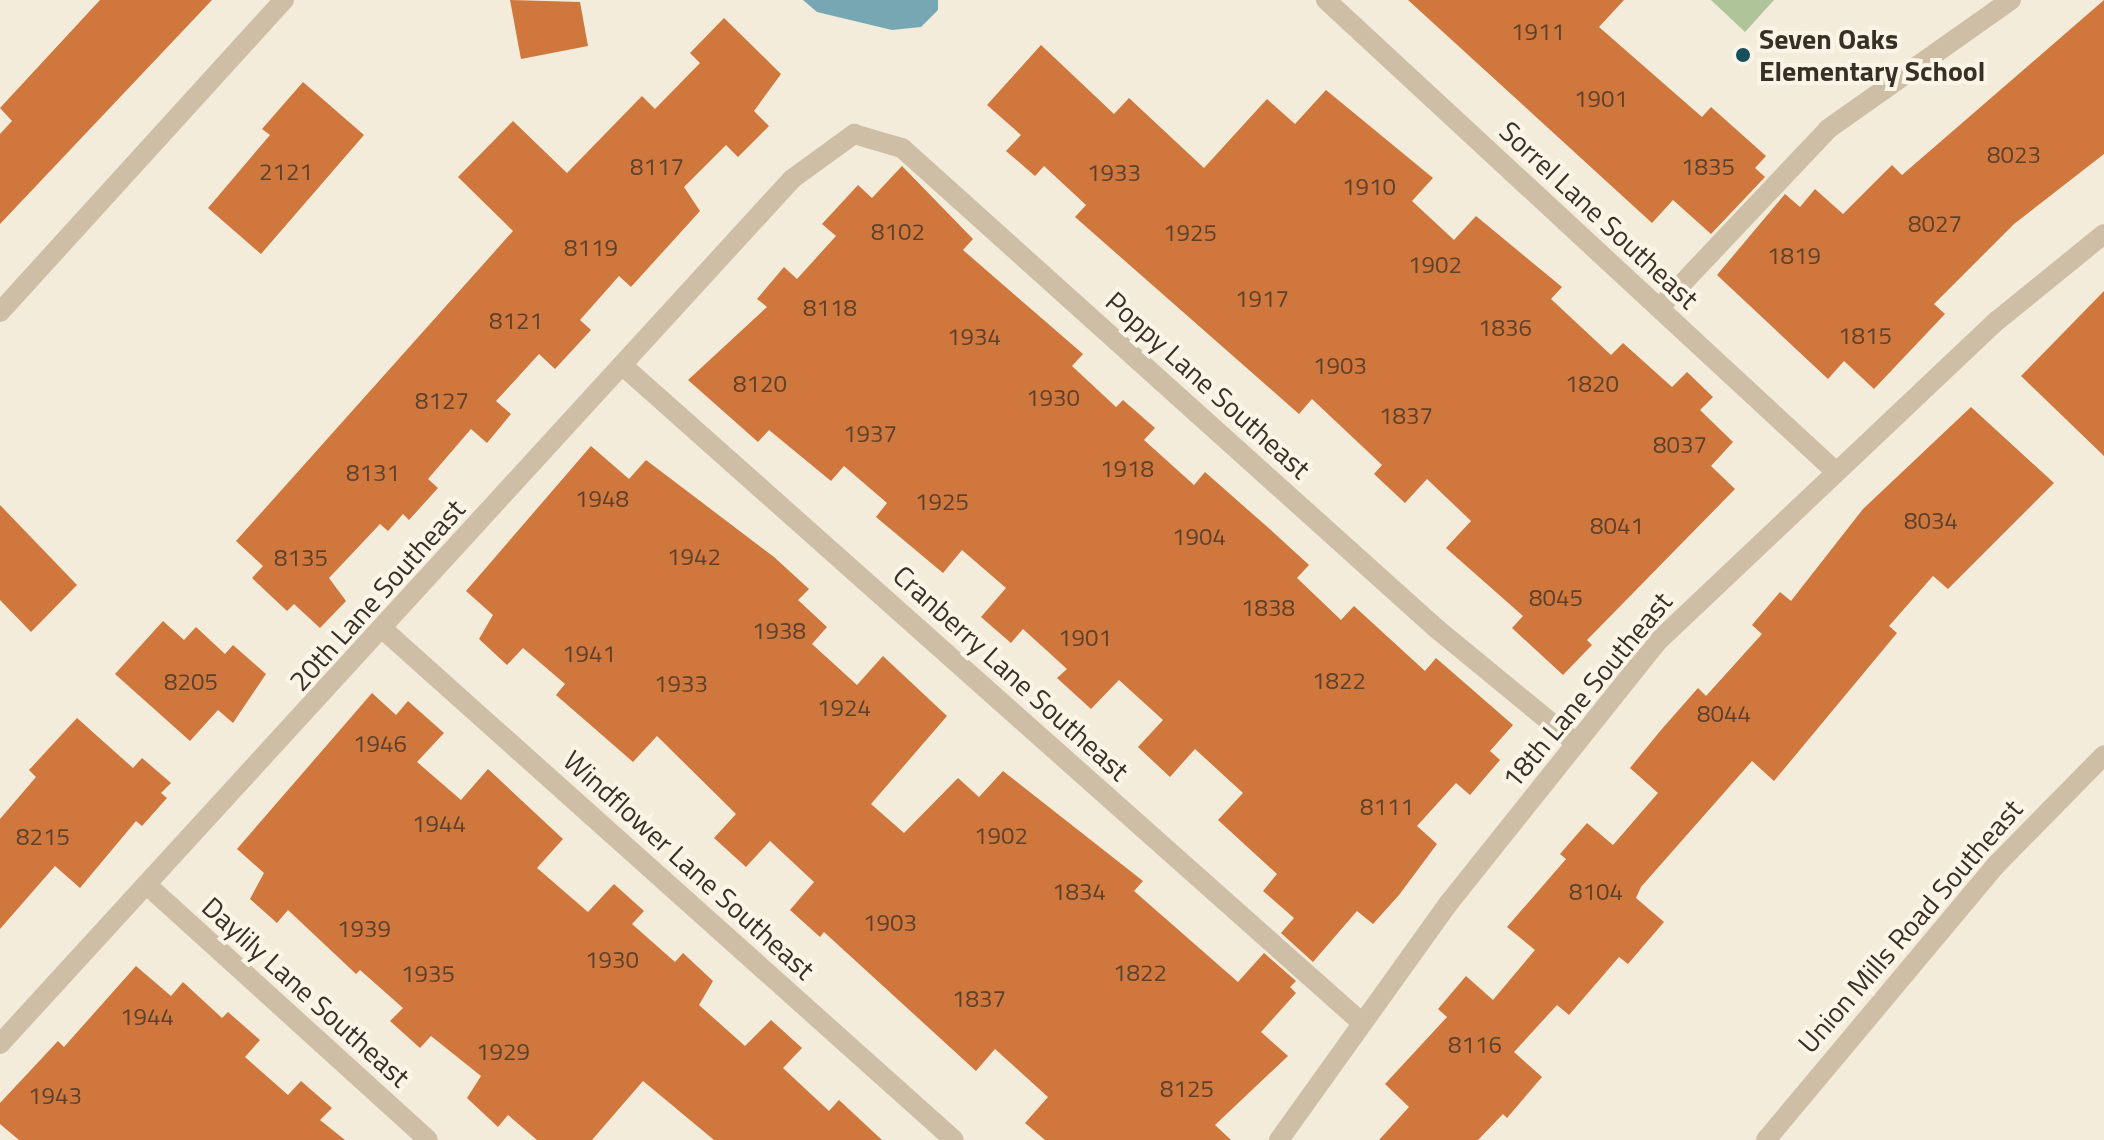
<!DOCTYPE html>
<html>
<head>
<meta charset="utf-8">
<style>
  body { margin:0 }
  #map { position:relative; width:2104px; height:1140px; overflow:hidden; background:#f4ecda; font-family:"Titillium Web",sans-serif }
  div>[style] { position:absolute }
  .green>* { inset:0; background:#afc499 }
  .water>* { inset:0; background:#77a7b3 }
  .building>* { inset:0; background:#cf773d }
  .minor>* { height:20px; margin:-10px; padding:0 10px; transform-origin:10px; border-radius:10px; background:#cdbea5 }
  .dots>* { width:22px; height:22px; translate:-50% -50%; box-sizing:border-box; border:4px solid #fbf5e7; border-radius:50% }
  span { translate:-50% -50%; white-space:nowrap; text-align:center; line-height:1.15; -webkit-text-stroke:8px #fbf5e7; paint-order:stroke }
  .number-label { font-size:24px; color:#5e412c }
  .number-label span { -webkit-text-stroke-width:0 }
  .poi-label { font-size:28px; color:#382f27; font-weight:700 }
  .left { translate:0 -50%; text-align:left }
  .street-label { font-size:28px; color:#382f27 }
</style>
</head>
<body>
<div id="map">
  <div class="green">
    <i style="clip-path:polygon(1711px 0,1774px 0,1745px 32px)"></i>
  </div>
  <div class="water">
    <i style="clip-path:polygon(803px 0,938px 0,938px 10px,921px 27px,892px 30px,817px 12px)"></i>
  </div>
  <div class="building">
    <i style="clip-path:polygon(100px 0,212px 0,0 224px,0 134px,12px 121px,0 108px)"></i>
    <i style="clip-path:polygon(510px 0,580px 2px,588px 46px,521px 59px)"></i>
    <i style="clip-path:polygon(1408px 0,1624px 0,1599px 27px,1702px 117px,1711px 107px,1766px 156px,1755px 168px,1765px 177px,1711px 234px,1673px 200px,1652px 223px)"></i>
    <i style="clip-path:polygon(2104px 0,2104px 154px,2014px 224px,1934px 304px,1945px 314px,1874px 389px,1844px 361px,1828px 379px,1717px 275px,1785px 194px,1800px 207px,1815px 189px,1843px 214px,1892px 165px,1902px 175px)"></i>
    <i style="clip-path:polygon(724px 18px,781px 74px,754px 111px,769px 126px,738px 157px,726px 145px,684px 187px,700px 211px,631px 287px,619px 276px,580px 320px,591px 330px,555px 369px,539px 354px,496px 401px,511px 414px,487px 443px,471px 429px,428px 479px,438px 488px,409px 520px,403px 514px,388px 531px,380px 524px,329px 578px,346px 601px,320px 628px,294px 604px,287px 611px,252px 578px,263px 566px,236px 541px,513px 231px,458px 177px,513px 121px,567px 173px,642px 96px,655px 109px,700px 63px,690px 53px)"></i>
    <i style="clip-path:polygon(1041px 45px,1114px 114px,1129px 98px,1204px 168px,1267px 99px,1295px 124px,1326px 90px,1433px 178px,1412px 201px,1454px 240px,1476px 216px,1562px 287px,1551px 299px,1611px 355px,1623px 343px,1672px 387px,1687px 372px,1713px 397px,1700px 410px,1733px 442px,1711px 466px,1735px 489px,1587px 640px,1592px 645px,1563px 675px,1512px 628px,1523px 616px,1446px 548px,1471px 521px,1427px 479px,1405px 503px,1374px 474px,1382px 465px,1312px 399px,1299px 414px,1075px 217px,1086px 205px,1044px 166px,1035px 176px,1006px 151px,1021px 135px,987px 105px)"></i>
    <i style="clip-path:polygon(303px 82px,364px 135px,261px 254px,208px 208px,270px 135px,262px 129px)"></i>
    <i style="clip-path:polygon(902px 166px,973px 239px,963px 250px,1083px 354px,1072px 366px,1116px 407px,1123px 400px,1155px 428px,1144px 440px,1194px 485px,1205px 472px,1273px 532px,1309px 565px,1297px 578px,1341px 620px,1354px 606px,1425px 671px,1436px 658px,1513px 725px,1490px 751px,1500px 760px,1470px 795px,1456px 783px,1417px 826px,1437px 844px,1399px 895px,1373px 924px,1357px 911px,1313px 962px,1281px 933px,1294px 918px,1263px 891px,1277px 874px,1218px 820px,1243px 793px,1195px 749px,1170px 777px,1138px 747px,1163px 720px,1119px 680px,1091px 709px,1057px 678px,1067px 669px,1023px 629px,1011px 643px,981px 617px,1006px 588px,962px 550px,943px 573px,876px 517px,887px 503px,844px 466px,831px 481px,769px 430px,758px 442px,688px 380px,767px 307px,757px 299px,784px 267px,797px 279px,836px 236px,822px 224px,858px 185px,872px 198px)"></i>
    <i style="clip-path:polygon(2104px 291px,2104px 456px,2021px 376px)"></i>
    <i style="clip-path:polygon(1971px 407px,2054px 483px,1948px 589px,1933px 576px,1889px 626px,1897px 633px,1774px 781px,1752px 761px,1641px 887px,1636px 898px,1664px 922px,1628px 964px,1619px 957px,1569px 1015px,1557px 1005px,1514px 1052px,1542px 1077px,1507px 1118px,1503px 1114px,1478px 1140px,1379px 1140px,1409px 1107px,1385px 1084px,1447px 1017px,1438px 1009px,1466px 976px,1493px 1000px,1535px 950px,1507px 927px,1566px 859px,1560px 854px,1587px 823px,1613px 845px,1658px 793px,1630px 768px,1661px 730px,1698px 688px,1706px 696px,1762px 634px,1752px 625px,1780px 592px,1791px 601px,1863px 509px)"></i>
    <i style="clip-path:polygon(591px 446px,629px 479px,646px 460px,774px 557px,809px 589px,798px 600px,827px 627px,812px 644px,857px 685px,883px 656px,947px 716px,871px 804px,904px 833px,958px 778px,979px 797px,1003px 771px,1143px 881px,1134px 891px,1238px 982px,1264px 953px,1296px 981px,1290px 987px,1296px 993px,1261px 1032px,1288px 1056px,1215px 1125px,1231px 1140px,1045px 1140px,1025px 1123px,1048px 1097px,995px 1049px,976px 1071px,824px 932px,820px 937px,790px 910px,814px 882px,770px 841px,746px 867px,714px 838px,736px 814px,657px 736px,633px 762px,556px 695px,565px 684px,523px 648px,507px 665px,479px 639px,493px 615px,466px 591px)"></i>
    <i style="clip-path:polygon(0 505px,77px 585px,31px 632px,0 600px)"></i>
    <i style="clip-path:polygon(163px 621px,184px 640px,196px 627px,225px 654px,233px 645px,266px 674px,233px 723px,218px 710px,190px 741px,115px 674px)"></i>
    <i style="clip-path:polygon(372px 693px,396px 715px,408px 701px,444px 733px,417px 762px,461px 800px,488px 769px,563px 839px,537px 868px,588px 912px,614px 884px,644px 911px,632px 924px,675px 962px,683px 953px,713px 981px,699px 1005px,745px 1046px,771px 1020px,802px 1048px,783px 1068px,829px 1111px,839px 1100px,882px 1140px,714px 1140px,643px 1081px,592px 1140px,537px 1140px,508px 1115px,498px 1127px,467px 1098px,481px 1076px,431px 1036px,420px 1048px,390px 1021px,403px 1008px,360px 970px,356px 974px,288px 910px,277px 923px,250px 899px,264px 873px,237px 849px)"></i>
    <i style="clip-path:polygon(77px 718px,133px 768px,142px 758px,171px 783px,161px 793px,167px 798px,142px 826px,136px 821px,80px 888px,55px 866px,0 929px,0 819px,36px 777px,29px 770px)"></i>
    <i style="clip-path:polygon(136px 966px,171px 996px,183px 982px,222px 1018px,228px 1012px,260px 1040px,245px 1057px,288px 1095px,301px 1081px,332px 1108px,320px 1120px,345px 1140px,19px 1140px,0 1124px,0 1103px,58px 1041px,64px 1047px)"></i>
  </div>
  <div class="minor">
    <i style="left:1326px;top:0;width:693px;rotate:42.78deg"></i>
    <i style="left:1659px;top:308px;width:246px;rotate:-46.6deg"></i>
    <i style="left:1828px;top:129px;width:224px;rotate:-35.2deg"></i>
    <i style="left:0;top:312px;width:422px;rotate:-47.7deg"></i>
    <i style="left:622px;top:365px;width:990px;rotate:41.64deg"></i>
    <i style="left:385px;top:631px;width:763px;rotate:41.81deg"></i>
    <i style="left:147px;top:885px;width:379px;rotate:42.2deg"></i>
    <i style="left:0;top:1044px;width:1173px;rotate:-47.52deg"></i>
    <i style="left:792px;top:179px;width:77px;rotate:-36deg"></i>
    <i style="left:854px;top:134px;width:50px;rotate:16.3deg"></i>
    <i style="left:902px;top:148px;width:719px;rotate:41.96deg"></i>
    <i style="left:1437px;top:629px;width:180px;rotate:39.4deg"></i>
    <i style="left:1279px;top:1140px;width:290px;rotate:-54.4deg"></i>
    <i style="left:1448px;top:904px;width:334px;rotate:-51.4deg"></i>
    <i style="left:1656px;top:643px;width:470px;rotate:-43.4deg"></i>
    <i style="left:1998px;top:320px;width:136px;rotate:-39.1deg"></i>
    <i style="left:1766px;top:1140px;width:359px;rotate:-50.1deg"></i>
    <i style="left:1996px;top:865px;width:154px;rotate:-45.5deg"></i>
  </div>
  <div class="dots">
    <i style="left:1743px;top:55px;background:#194e5d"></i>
  </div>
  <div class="number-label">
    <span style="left:1538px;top:32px">1911</span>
    <span style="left:1601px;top:99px">1901</span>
    <span style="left:2014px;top:155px">8023</span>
    <span style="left:657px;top:167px">8117</span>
    <span style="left:1708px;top:167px">1835</span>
    <span style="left:286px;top:172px">2121</span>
    <span style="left:1114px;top:173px">1933</span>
    <span style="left:1369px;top:187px">1910</span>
    <span style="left:1935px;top:224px">8027</span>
    <span style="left:898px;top:232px">8102</span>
    <span style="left:1190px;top:233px">1925</span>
    <span style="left:591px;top:248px">8119</span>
    <span style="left:1794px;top:256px">1819</span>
    <span style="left:1435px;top:265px">1902</span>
    <span style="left:1262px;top:299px">1917</span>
    <span style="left:830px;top:308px">8118</span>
    <span style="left:516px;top:321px">8121</span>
    <span style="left:1505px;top:328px">1836</span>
    <span style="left:1865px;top:336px">1815</span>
    <span style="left:974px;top:337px">1934</span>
    <span style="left:1340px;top:366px">1903</span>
    <span style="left:760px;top:384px">8120</span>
    <span style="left:1592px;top:384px">1820</span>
    <span style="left:1053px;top:398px">1930</span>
    <span style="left:442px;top:401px">8127</span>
    <span style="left:1406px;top:416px">1837</span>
    <span style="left:870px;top:434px">1937</span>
    <span style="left:1680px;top:445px">8037</span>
    <span style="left:1127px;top:469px">1918</span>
    <span style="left:373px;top:473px">8131</span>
    <span style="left:602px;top:499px">1948</span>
    <span style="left:942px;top:502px">1925</span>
    <span style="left:1931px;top:521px">8034</span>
    <span style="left:1617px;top:526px">8041</span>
    <span style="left:1199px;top:537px">1904</span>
    <span style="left:694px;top:557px">1942</span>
    <span style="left:301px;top:558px">8135</span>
    <span style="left:1556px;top:598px">8045</span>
    <span style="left:1268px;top:608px">1838</span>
    <span style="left:779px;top:631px">1938</span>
    <span style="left:1085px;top:638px">1901</span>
    <span style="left:589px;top:654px">1941</span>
    <span style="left:1339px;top:681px">1822</span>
    <span style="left:191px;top:682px">8205</span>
    <span style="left:681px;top:684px">1933</span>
    <span style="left:844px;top:708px">1924</span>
    <span style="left:1724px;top:714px">8044</span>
    <span style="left:380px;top:744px">1946</span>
    <span style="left:1387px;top:807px">8111</span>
    <span style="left:439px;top:824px">1944</span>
    <span style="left:1001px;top:836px">1902</span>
    <span style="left:43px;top:837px">8215</span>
    <span style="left:1079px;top:892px">1834</span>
    <span style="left:1596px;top:892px">8104</span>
    <span style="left:890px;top:923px">1903</span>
    <span style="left:364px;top:929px">1939</span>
    <span style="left:612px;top:960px">1930</span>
    <span style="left:1140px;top:973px">1822</span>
    <span style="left:428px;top:974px">1935</span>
    <span style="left:979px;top:999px">1837</span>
    <span style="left:147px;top:1017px">1944</span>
    <span style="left:1475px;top:1045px">8116</span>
    <span style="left:503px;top:1052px">1929</span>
    <span style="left:1187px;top:1089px">8125</span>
    <span style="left:55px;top:1096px">1943</span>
  </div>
  <div class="poi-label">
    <span class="left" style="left:1759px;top:55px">Seven Oaks<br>Elementary School</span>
  </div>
  <div class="street-label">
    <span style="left:1599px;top:215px;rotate:43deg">Sorrel Lane Southeast</span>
    <span style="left:1208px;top:385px;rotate:42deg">Poppy Lane Southeast</span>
    <span style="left:377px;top:595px;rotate:-48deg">20th Lane Southeast</span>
    <span style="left:1011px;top:673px;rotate:42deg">Cranberry Lane Southeast</span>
    <span style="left:1587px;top:690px;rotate:-50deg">18th Lane Southeast</span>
    <span style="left:689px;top:865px;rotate:42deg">Windflower Lane Southeast</span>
    <span style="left:1910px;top:926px;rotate:-49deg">Union Mills Road Southeast</span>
    <span style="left:306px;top:992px;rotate:42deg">Daylily Lane Southeast</span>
  </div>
</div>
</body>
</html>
